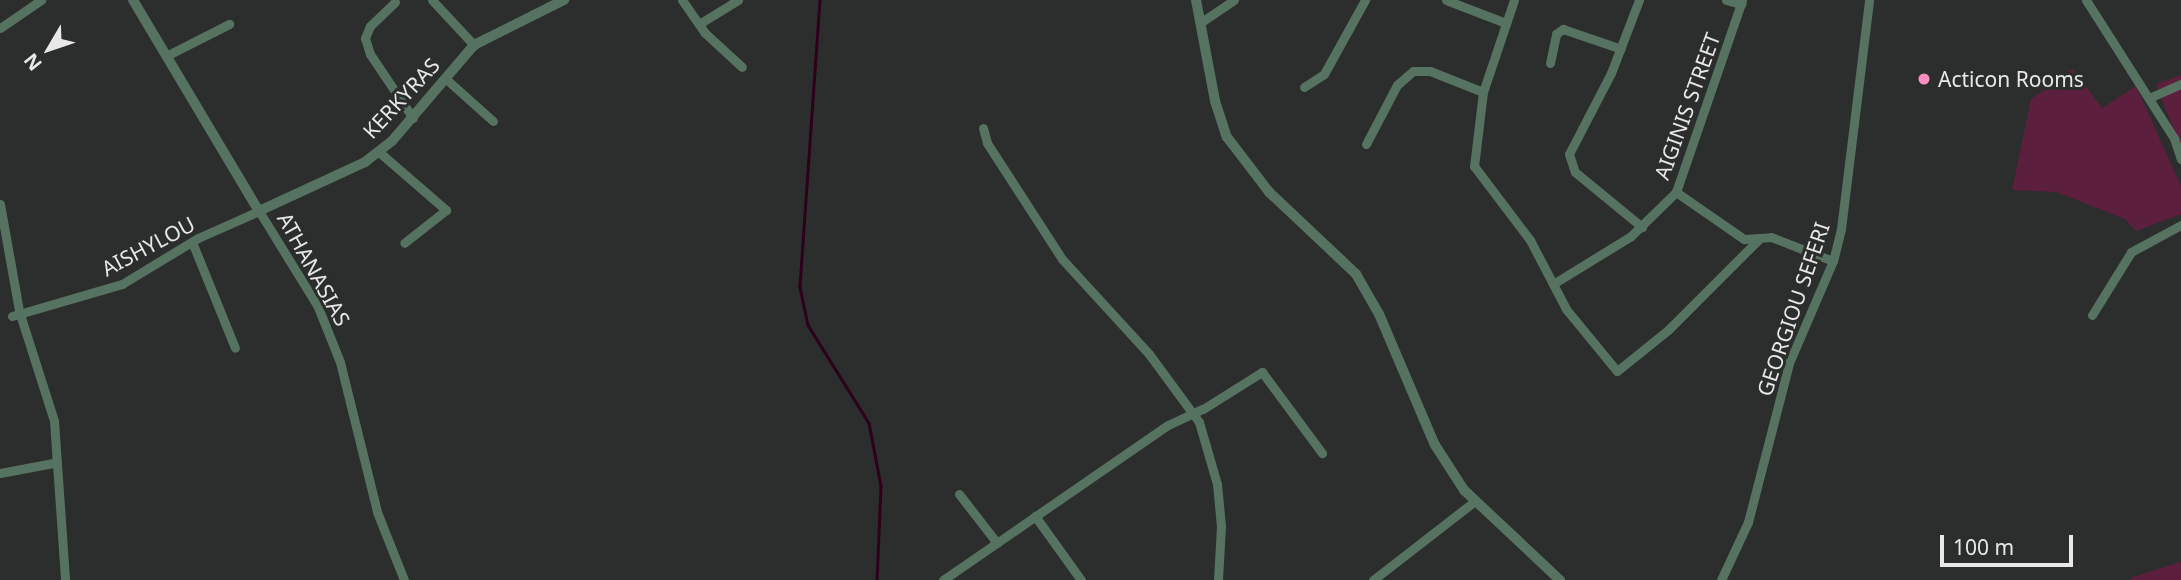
<!DOCTYPE html>
<html>
<head>
<meta charset="utf-8">
<style>
  body { margin:0 }
  #map { position:relative; width:2181px; height:580px; overflow:hidden; background:#2b2e2c; font-family:"Noto Sans",sans-serif }
  div>[style] { position:absolute }
  .green>* { inset:0; background:#5c1f3e }
  .stream>* { height:2.5px; margin:-1.25px; padding:0 1.25px; transform-origin:1.25px; border-radius:1.25px; background:#2e011a }
  .minor>* { height:9px; margin:-4.5px; padding:0 4.5px; transform-origin:4.5px; border-radius:4.5px; background:#567361 }
  .tertiary>* { height:10px; margin:-5px; padding:0 5px; transform-origin:5px; border-radius:5px; background:#567361 }
  .dots>* { width:19px; height:19px; translate:-50% -50%; box-sizing:border-box; border:4px solid #2b2e2c; border-radius:50% }
  span { translate:-50% -50%; white-space:nowrap; text-align:center; line-height:1.15; -webkit-text-stroke:6px #2b2e2c; paint-order:stroke }
  .poi-label { font-size:21px; color:#e7e8e7 }
  .left { translate:0 -50%; text-align:left }
  .street-label { font-size:21px; color:#e7e8e7 }
  .north { position:absolute; left:14px; top:14px; width:70px; height:70px; -webkit-text-stroke:5px #2b2e2c; paint-order:stroke; rotate:231deg; font-size:19px; font-weight:700; line-height:28px; text-align:center; color:#e7e8e7 }
  .north::after { content:''; display:block; margin:auto; width:24px; height:32px; background:#e7e8e7; clip-path:polygon(50% 0,100% 100%,50% 72%,0 100%) }
  .scale { position:absolute; left:1940px; top:535px; width:133px; height:32px; box-sizing:border-box; border:4px solid #e7e8e7; border-top:0; padding-left:9px; font-size:21px; line-height:24px; white-space:nowrap; color:#e7e8e7; -webkit-text-stroke:5px #2b2e2c; paint-order:stroke }
</style>
</head>
<body>
<div id="map">
  <div class="green">
    <i style="clip-path:polygon(2073px 69px,2102px 108px,2136px 86px,2181px 186px,2181px 214px,2136px 231px,2125px 219px,2056px 192px,2012px 190px,2031px 99px)"></i>
    <i style="clip-path:polygon(2181px 75px,2181px 149px,2156px 84px)"></i>
    <i style="clip-path:polygon(2181px 562px,2181px 580px,2130px 580px,2133px 577px)"></i>
  </div>
  <div class="stream">
    <i style="left:820px;top:0;width:288px;rotate:94deg"></i>
    <i style="left:800px;top:287px;width:39px;rotate:78deg"></i>
    <i style="left:808px;top:325px;width:115px;rotate:58.1deg"></i>
    <i style="left:869px;top:423px;width:64px;rotate:79.2deg"></i>
    <i style="left:881px;top:486px;width:94px;rotate:92.4deg"></i>
  </div>
  <div class="minor">
    <i style="left:432px;top:0;width:62px;rotate:47deg"></i>
    <i style="left:682px;top:0;width:40px;rotate:55.1deg"></i>
    <i style="left:705px;top:33px;width:50px;rotate:42.6deg"></i>
    <i style="left:1446px;top:0;width:64px;rotate:21deg"></i>
    <i style="left:1514px;top:0;width:97px;rotate:108.6deg"></i>
    <i style="left:1483px;top:92px;width:75px;rotate:96.9deg"></i>
    <i style="left:1474px;top:166px;width:93px;rotate:52.9deg"></i>
    <i style="left:1530px;top:240px;width:78px;rotate:62.4deg"></i>
    <i style="left:1566px;top:309px;width:80px;rotate:50.6deg"></i>
    <i style="left:1617px;top:371px;width:65px;rotate:-38.8deg"></i>
    <i style="left:1668px;top:330px;width:127px;rotate:-45deg"></i>
    <i style="left:1639px;top:0;width:78px;rotate:111deg"></i>
    <i style="left:1611px;top:73px;width:91px;rotate:117.4deg"></i>
    <i style="left:1569px;top:154px;width:19px;rotate:72deg"></i>
    <i style="left:1575px;top:172px;width:87px;rotate:39.4deg"></i>
    <i style="left:1726px;top:0;width:16px;rotate:15deg"></i>
    <i style="left:2086px;top:0;width:164px;rotate:57.5deg"></i>
    <i style="left:2174px;top:138px;width:22px;rotate:72deg"></i>
    <i style="left:395px;top:2px;width:35px;rotate:136deg"></i>
    <i style="left:370px;top:26px;width:13px;rotate:113deg"></i>
    <i style="left:365px;top:38px;width:17px;rotate:73deg"></i>
    <i style="left:370px;top:54px;width:77px;rotate:56.1deg"></i>
    <i style="left:1200px;top:23px;width:41px;rotate:-34.1deg"></i>
    <i style="left:699px;top:24px;width:46px;rotate:-31.6deg"></i>
    <i style="left:0;top:28px;width:50px;rotate:-34.3deg"></i>
    <i style="left:166px;top:56px;width:71px;rotate:-26.9deg"></i>
    <i style="left:1550px;top:63px;width:30px;rotate:-78deg"></i>
    <i style="left:1556px;top:34px;width:9px;rotate:-36deg"></i>
    <i style="left:1563px;top:29px;width:61px;rotate:19deg"></i>
    <i style="left:446px;top:79px;width:63px;rotate:41.8deg"></i>
    <i style="left:1304px;top:87px;width:24px;rotate:-33deg"></i>
    <i style="left:1324px;top:74px;width:85px;rotate:-61deg"></i>
    <i style="left:2149px;top:98px;width:35px;rotate:-24deg"></i>
    <i style="left:983px;top:128px;width:16px;rotate:75deg"></i>
    <i style="left:987px;top:143px;width:138px;rotate:57.1deg"></i>
    <i style="left:1062px;top:259px;width:129px;rotate:47.5deg"></i>
    <i style="left:1149px;top:354px;width:84px;rotate:53.7deg"></i>
    <i style="left:1199px;top:422px;width:65px;rotate:73.8deg"></i>
    <i style="left:1217px;top:484px;width:42px;rotate:84.6deg"></i>
    <i style="left:1221px;top:526px;width:54px;rotate:93.2deg"></i>
    <i style="left:1366px;top:144px;width:67px;rotate:-62.3deg"></i>
    <i style="left:1397px;top:85px;width:21px;rotate:-41deg"></i>
    <i style="left:1413px;top:71px;width:17px"></i>
    <i style="left:1430px;top:71px;width:57px;rotate:21.6deg"></i>
    <i style="left:379px;top:152px;width:89px;rotate:40.9deg"></i>
    <i style="left:446px;top:210px;width:53px;rotate:141.8deg"></i>
    <i style="left:1676px;top:192px;width:83px;rotate:34.7deg"></i>
    <i style="left:1744px;top:239px;width:27px;rotate:-4deg"></i>
    <i style="left:1771px;top:237px;width:66px;rotate:21.2deg"></i>
    <i style="left:0;top:204px;width:109px;rotate:79.9deg"></i>
    <i style="left:19px;top:311px;width:115px;rotate:72.3deg"></i>
    <i style="left:54px;top:421px;width:159px;rotate:86deg"></i>
    <i style="left:192px;top:242px;width:114px;rotate:67.9deg"></i>
    <i style="left:1553px;top:284px;width:92px;rotate:-31.6deg"></i>
    <i style="left:1631px;top:236px;width:63px;rotate:-44.4deg"></i>
    <i style="left:1676px;top:192px;width:203px;rotate:-71deg"></i>
    <i style="left:2092px;top:315px;width:74px;rotate:-58.2deg"></i>
    <i style="left:2131px;top:252px;width:57px;rotate:-28.4deg"></i>
    <i style="left:12px;top:316px;width:115px;rotate:-16.2deg"></i>
    <i style="left:122px;top:284px;width:89px;rotate:-31.2deg"></i>
    <i style="left:198px;top:238px;width:67px;rotate:-23.9deg"></i>
    <i style="left:259px;top:211px;width:113px;rotate:58.4deg"></i>
    <i style="left:318px;top:307px;width:59px;rotate:68.2deg"></i>
    <i style="left:340px;top:362px;width:154px;rotate:76.1deg"></i>
    <i style="left:377px;top:512px;width:73px;rotate:68.3deg"></i>
    <i style="left:0;top:473px;width:54px;rotate:-10.7deg"></i>
    <i style="left:959px;top:494px;width:62px;rotate:52.2deg"></i>
    <i style="left:1035px;top:516px;width:79px;rotate:54.3deg"></i>
    <i style="left:943px;top:580px;width:273px;rotate:-34.6deg"></i>
    <i style="left:1168px;top:425px;width:38px;rotate:-25deg"></i>
    <i style="left:1203px;top:409px;width:70px;rotate:-32.1deg"></i>
    <i style="left:1262px;top:372px;width:101px;rotate:53.5deg"></i>
    <i style="left:1373px;top:580px;width:129px;rotate:-37.8deg"></i>
    <i style="left:1721px;top:580px;width:64px;rotate:-65deg"></i>
    <i style="left:1748px;top:522px;width:164px;rotate:-75.5deg"></i>
    <i style="left:1789px;top:363px;width:111px;rotate:-66.7deg"></i>
    <i style="left:1833px;top:261px;width:33px;rotate:-76deg"></i>
    <i style="left:1841px;top:229px;width:231px;rotate:-83deg"></i>
  </div>
  <div class="tertiary">
    <i style="left:133px;top:0;width:246px;rotate:59.2deg"></i>
    <i style="left:259px;top:211px;width:117px;rotate:-24.8deg"></i>
    <i style="left:365px;top:162px;width:34px;rotate:-38deg"></i>
    <i style="left:392px;top:141px;width:126px;rotate:-49.5deg"></i>
    <i style="left:474px;top:45px;width:101px;rotate:-26.6deg"></i>
    <i style="left:1196px;top:0;width:103px;rotate:79.3deg"></i>
    <i style="left:1215px;top:101px;width:38px;rotate:72deg"></i>
    <i style="left:1227px;top:137px;width:69px;rotate:52.6deg"></i>
    <i style="left:1269px;top:192px;width:120px;rotate:43.3deg"></i>
    <i style="left:1356px;top:274px;width:46px;rotate:60.1deg"></i>
    <i style="left:1379px;top:314px;width:142px;rotate:66.9deg"></i>
    <i style="left:1435px;top:445px;width:54px;rotate:57.2deg"></i>
    <i style="left:1464px;top:490px;width:132px;rotate:43.2deg"></i>
  </div>
  <div class="dots">
    <i style="left:1924px;top:79px;background:#fc8fc1"></i>
  </div>
  <div class="poi-label">
    <span class="left" style="left:1938px;top:79px">Acticon Rooms</span>
  </div>
  <div class="street-label">
    <span style="left:401px;top:98px;rotate:-47deg">KERKYRAS</span>
    <span style="left:1687px;top:106px;rotate:-70deg">AIGINIS STREET</span>
    <span style="left:148px;top:246px;rotate:-28deg">AISHYLOU</span>
    <span style="left:314px;top:269px;rotate:61deg">ATHANASIAS</span>
    <span style="left:1793px;top:309px;rotate:-71deg">GEORGIOU SEFERI</span>
  </div>
  <div class="north">N</div>
  <div class="scale">100 m</div>
</div>
</body>
</html>
